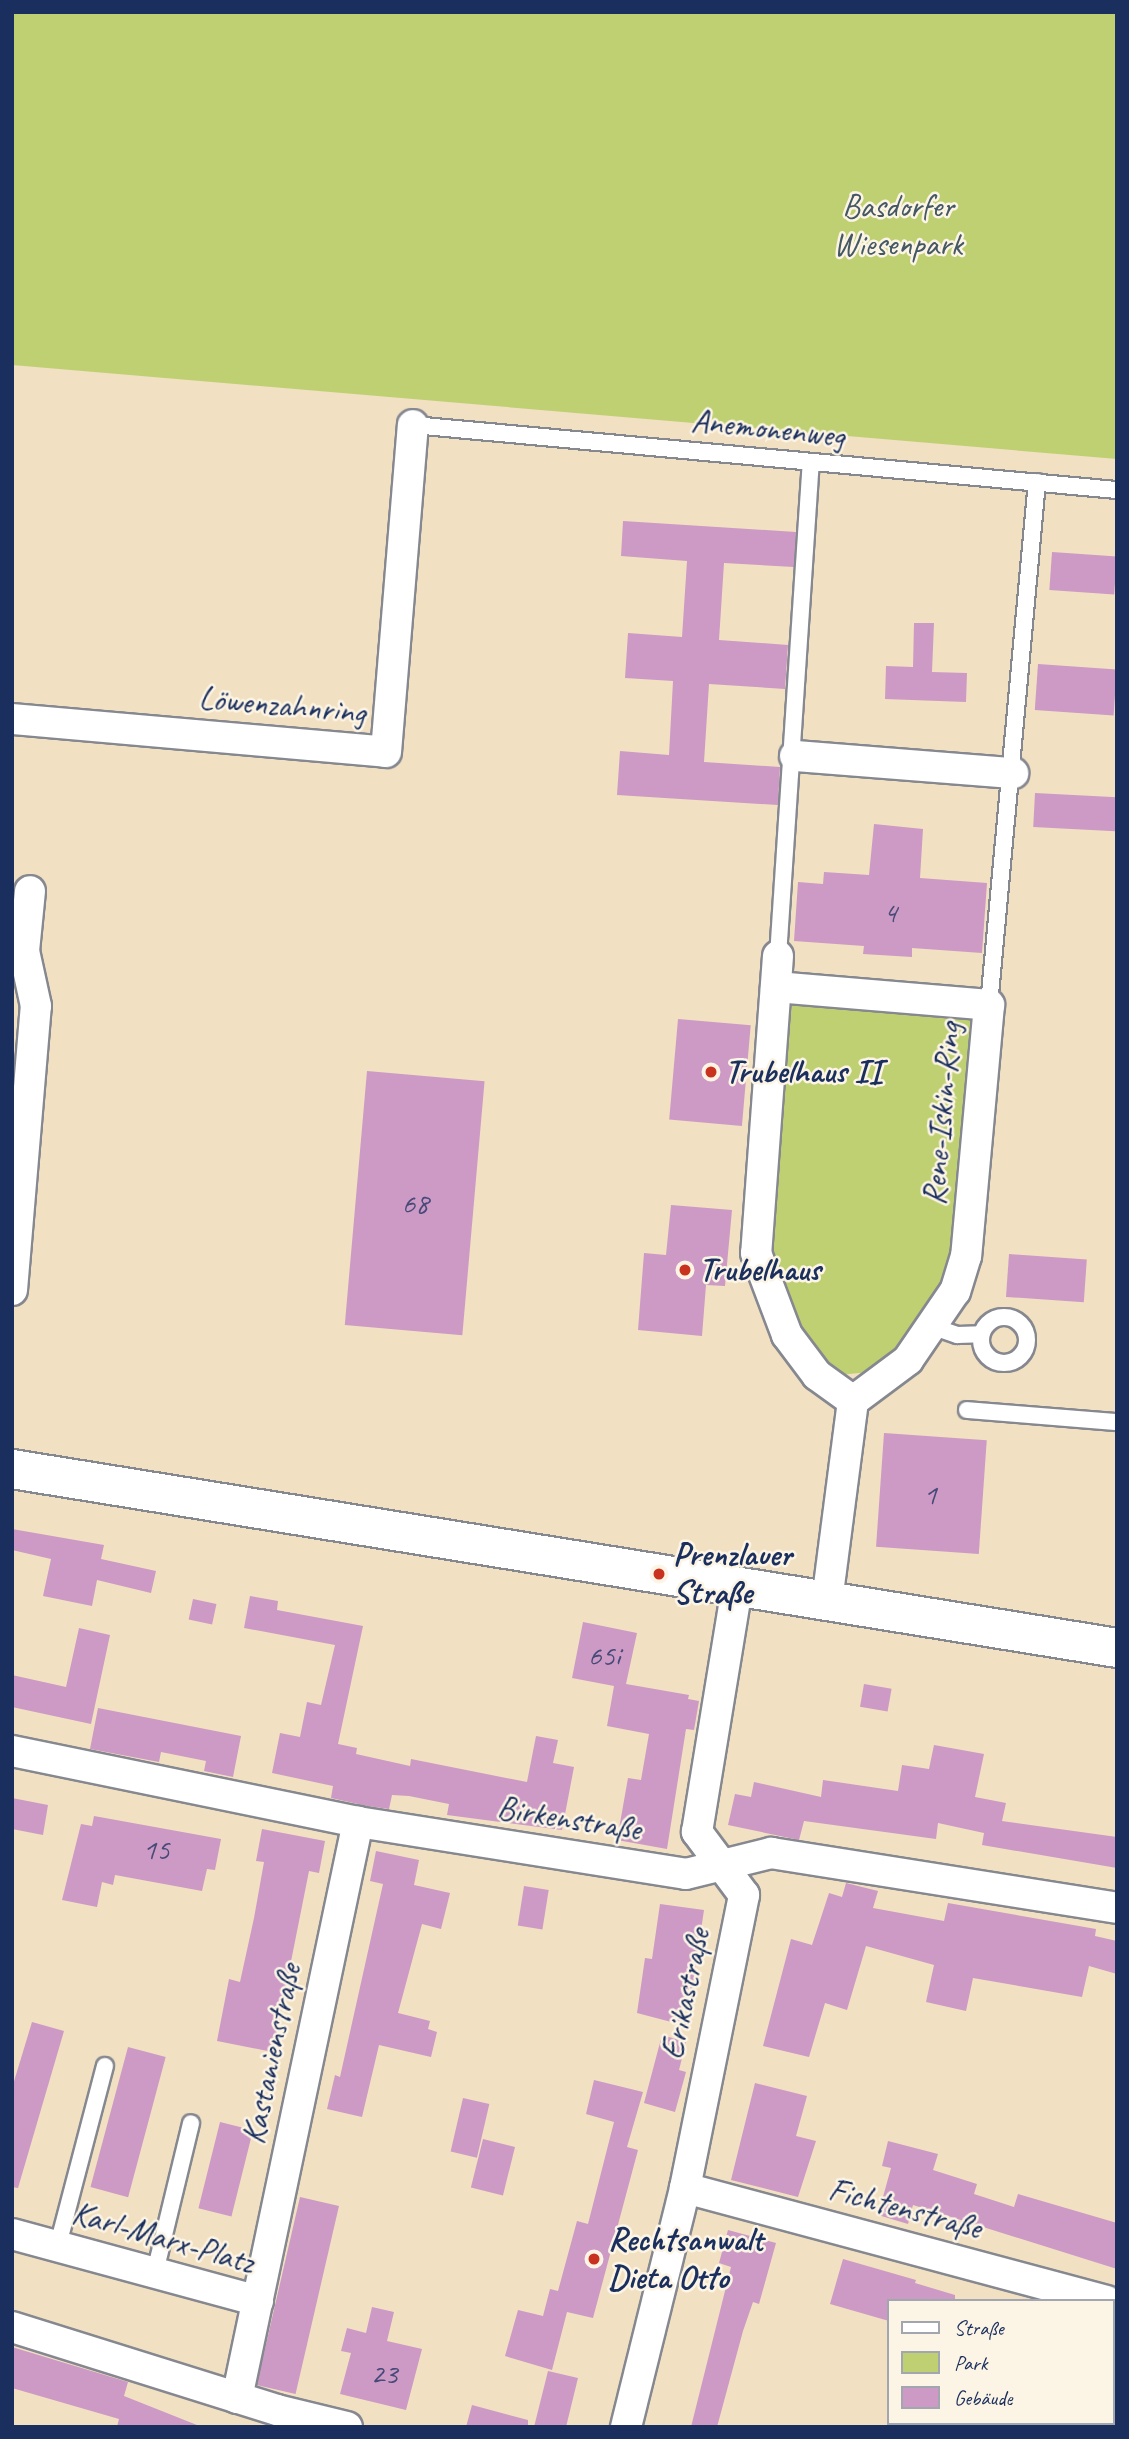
<!DOCTYPE html>
<html>
<head>
<meta charset="utf-8">
<style>
  body { margin:0 }
  #map { position:relative; width:1129px; height:2439px; overflow:hidden; background:#f2e0c2; font-family:Caveat,sans-serif }
  div>[style] { position:absolute }
  .green>* { inset:0; background:#bfd073 }
  .building>* { inset:0; background:#cc9ac5; transform-origin:0 0 }
  .roads { filter:drop-shadow(2px 0 #868890) drop-shadow(-2px 0 #868890) drop-shadow(0 2px #868890) drop-shadow(0 -2px #868890) }
  .lane>* { height:16px; margin:-8px; padding:0 8px; transform-origin:8px; border-radius:8px; background:#fff }
  .lane>.ring { margin:-8px; padding:0; box-sizing:content-box; background:none; border:16px solid #fff; border-radius:50% }
  .street>* { height:30px; margin:-15px; padding:0 15px; transform-origin:15px; border-radius:15px; background:#fff }
  .secondary>* { height:38px; margin:-19px; padding:0 19px; transform-origin:19px; border-radius:19px; background:#fff }
  .dots>* { width:19px; height:19px; translate:-50% -50%; box-sizing:border-box; border:4px solid #fcf5e5; border-radius:50% }
  span { translate:-50% -50%; white-space:nowrap; text-align:center; line-height:1.15; -webkit-text-stroke:5px #fcf5e5; paint-order:stroke }
  .number-label { font-size:30px; color:#474a78 }
  .number-label span { -webkit-text-stroke-width:0 }
  .park-label { font-size:33px; color:#445763 }
  .street-label { font-size:33px; color:#1b2f5e }
  .poi-label { font-size:33px; color:#1b2f5e; font-weight:700 }
  .left { translate:0 -50%; text-align:left }
  .frame { position:absolute; inset:0; border:14px solid #1b2f5e; pointer-events:none }
  .legend { position:absolute; left:887px; top:2299px; width:228px; height:126px; box-sizing:border-box; background:#fcf5e5; border:2px solid #a2a6af; margin:0; padding:9px 12px; list-style:none; font-size:21px; color:#1b2f5e }
  .legend li { display:flex; align-items:center; gap:14px; height:35px }
  .legend b { width:35px; border:2px solid #a2a6af }
</style>
</head>
<body>
<div id="map">
  <div class="green">
    <i style="clip-path:polygon(12px 12px,1117px 12px,1117px 459px,12px 365px)"></i>
    <i style="clip-path:polygon(785px 1001px,978px 1019px,951px 1273px,920px 1329px,870px 1372px,828px 1376px,807px 1350px,764px 1253px)"></i>
  </div>
  <div class="building">
    <i style="clip-path:polygon(623px 521px,796px 532px,794px 567px,724px 563px,719px 640px,788px 645px,785px 689px,709px 684px,704px 762px,780px 767px,778px 805px,617px 795px,620px 751px,669px 755px,673px 681px,625px 678px,628px 633px,682px 637px,687px 561px,621px 556px)"></i>
    <i style="left:1052px;top:552px;width:65px;height:38px;rotate:4deg"></i>
    <i style="clip-path:polygon(914px 623px,934px 623px,932px 672px,967px 673px,966px 702px,885px 699px,886px 666px,913px 667px)"></i>
    <i style="left:1038px;top:664px;width:79px;height:46px;rotate:4deg"></i>
    <i style="left:1035px;top:793px;width:82px;height:34px;rotate:3deg"></i>
    <i style="clip-path:polygon(874px 824px,923px 829px,920px 878px,987px 883px,982px 953px,912px 948px,912px 957px,863px 954px,864px 946px,794px 941px,798px 882px,823px 884px,824px 872px,869px 875px)"></i>
    <i style="left:678px;top:1019px;width:73px;height:101px;rotate:5deg"></i>
    <i style="left:367px;top:1071px;width:118px;height:255px;rotate:5deg"></i>
    <i style="clip-path:polygon(671px 1205px,732px 1210px,725px 1286px,706px 1285px,702px 1336px,638px 1330px,644px 1253px,666px 1255px)"></i>
    <i style="left:1009px;top:1254px;width:78px;height:43px;rotate:4deg"></i>
    <i style="left:884px;top:1433px;width:103px;height:114px;rotate:4deg"></i>
    <i style="clip-path:polygon(12px 1529px,104px 1545px,101px 1559px,156px 1571px,151px 1593px,97px 1580px,92px 1606px,43px 1596px,51px 1559px,12px 1550px)"></i>
    <i style="clip-path:polygon(250px 1596px,278px 1601px,277px 1610px,363px 1626px,338px 1744px,357px 1748px,356px 1754px,410px 1766px,411px 1759px,527px 1782px,536px 1736px,558px 1740px,553px 1763px,574px 1767px,562px 1830px,447px 1815px,449px 1804px,409px 1796px,392px 1795px,389px 1809px,367px 1806px,331px 1798px,333px 1786px,272px 1773px,280px 1733px,300px 1737px,307px 1702px,321px 1705px,335px 1645px,244px 1628px)"></i>
    <i style="left:193px;top:1599px;width:24px;height:21px;rotate:12deg"></i>
    <i style="clip-path:polygon(583px 1622px,637px 1633px,626px 1684px,689px 1695px,688px 1699px,699px 1701px,694px 1730px,686px 1729px,667px 1849px,617px 1840px,628px 1778px,641px 1780px,649px 1734px,607px 1726px,614px 1686px,572px 1678px)"></i>
    <i style="clip-path:polygon(79px 1628px,110px 1635px,91px 1724px,12px 1707px,12px 1675px,66px 1687px)"></i>
    <i style="left:864px;top:1684px;width:28px;height:23px;rotate:10deg"></i>
    <i style="clip-path:polygon(98px 1708px,241px 1736px,233px 1777px,204px 1771px,206px 1761px,161px 1752px,159px 1762px,90px 1749px)"></i>
    <i style="clip-path:polygon(934px 1745px,984px 1754px,975px 1797px,1006px 1803px,1002px 1821px,1117px 1837px,1117px 1868px,982px 1845px,984px 1833px,938px 1823px,936px 1839px,804px 1821px,799px 1840px,728px 1825px,735px 1794px,751px 1797px,754px 1782px,821px 1797px,823px 1780px,898px 1791px,902px 1765px,929px 1769px)"></i>
    <i style="clip-path:polygon(12px 1798px,48px 1805px,43px 1835px,12px 1829px)"></i>
    <i style="clip-path:polygon(94px 1816px,221px 1839px,215px 1870px,207px 1869px,202px 1891px,115px 1875px,113px 1885px,102px 1882px,97px 1907px,62px 1900px,81px 1824px,92px 1826px)"></i>
    <i style="clip-path:polygon(262px 1829px,325px 1841px,319px 1873px,309px 1871px,273px 2052px,217px 2041px,229px 1979px,240px 1982px,254px 1918px,264px 1862px,256px 1861px)"></i>
    <i style="clip-path:polygon(376px 1851px,419px 1860px,414px 1885px,450px 1893px,441px 1929px,422px 1924px,398px 2013px,430px 2021px,428px 2029px,437px 2032px,431px 2057px,379px 2045px,362px 2117px,327px 2109px,335px 2075px,340px 2077px,383px 1884px,370px 1881px)"></i>
    <i style="clip-path:polygon(846px 1883px,878px 1891px,873px 1908px,944px 1921px,948px 1903px,1096px 1929px,1095px 1936px,1117px 1941px,1117px 1974px,1089px 1966px,1082px 1997px,973px 1978px,966px 2011px,926px 2002px,934px 1965px,866px 1946px,847px 2010px,825px 2003px,809px 2057px,763px 2046px,791px 1939px,812px 1945px,829px 1893px,842px 1897px)"></i>
    <i style="left:524px;top:1886px;width:25px;height:40px;rotate:9deg"></i>
    <i style="clip-path:polygon(660px 1904px,704px 1910px,691px 1998px,686px 1998px,679px 2024px,637px 2013px,645px 1958px,652px 1959px)"></i>
    <i style="clip-path:polygon(32px 2022px,64px 2031px,18px 2188px,12px 2187px,12px 2088px)"></i>
    <i style="clip-path:polygon(662px 2035px,686px 2042px,679px 2070px,686px 2072px,675px 2112px,644px 2103px)"></i>
    <i style="left:128px;top:2047px;width:39px;height:145px;rotate:15deg"></i>
    <i style="clip-path:polygon(594px 2080px,643px 2092px,627px 2147px,638px 2150px,593px 2318px,567px 2312px,552px 2370px,505px 2356px,518px 2310px,543px 2316px,550px 2289px,558px 2291px,577px 2221px,588px 2224px,614px 2122px,586px 2114px)"></i>
    <i style="clip-path:polygon(755px 2083px,807px 2096px,796px 2136px,816px 2141px,798px 2197px,731px 2180px)"></i>
    <i style="left:463px;top:2098px;width:27px;height:55px;rotate:13deg"></i>
    <i style="left:220px;top:2122px;width:34px;height:89px;rotate:14deg"></i>
    <i style="left:483px;top:2139px;width:33px;height:50px;rotate:14deg"></i>
    <i style="clip-path:polygon(888px 2141px,938px 2154px,933px 2170px,977px 2184px,974px 2194px,1014px 2207px,1018px 2194px,1117px 2223px,1117px 2269px,913px 2205px,908px 2224px,878px 2215px,891px 2168px,882px 2166px)"></i>
    <i style="left:300px;top:2197px;width:40px;height:193px;rotate:13deg"></i>
    <i style="clip-path:polygon(728px 2230px,776px 2243px,759px 2304px,753px 2302px,743px 2331px,717px 2427px,691px 2427px,731px 2267px,719px 2263px)"></i>
    <i style="clip-path:polygon(843px 2259px,916px 2280px,915px 2283px,955px 2295px,955px 2301px,889px 2301px,889px 2321px,830px 2304px)"></i>
    <i style="clip-path:polygon(372px 2307px,394px 2312px,387px 2341px,422px 2349px,406px 2410px,340px 2394px,351px 2353px,341px 2351px,347px 2328px,366px 2333px)"></i>
    <i style="clip-path:polygon(12px 2347px,128px 2382px,124px 2396px,202px 2427px,117px 2427px,119px 2419px,12px 2388px)"></i>
    <i style="clip-path:polygon(548px 2371px,578px 2378px,566px 2427px,534px 2427px)"></i>
    <i style="clip-path:polygon(472px 2405px,528px 2420px,528px 2427px,466px 2427px)"></i>
  </div>
  <div class="roads">
    <div class="lane">
      <i style="left:413px;top:425px;width:707px;rotate:5.28deg"></i>
      <i style="left:778px;top:956px;width:493px;rotate:-86.2deg"></i>
      <i style="left:989px;top:1005px;width:525px;rotate:-84.76deg"></i>
      <i class="ring" style="left:981px;top:1317px;width:30px;height:30px"></i>
      <i style="left:931px;top:1326px;width:28px;rotate:19deg"></i>
      <i style="left:957px;top:1335px;width:24px;rotate:-2deg"></i>
      <i style="left:967px;top:1410px;width:150px;rotate:4.6deg"></i>
      <i style="left:58px;top:2245px;width:185px;rotate:-75.3deg"></i>
      <i style="left:155px;top:2272px;width:153px;rotate:-76.4deg"></i>
    </div>
    <div class="street">
      <i style="left:12px;top:719px;width:375px;rotate:5deg"></i>
      <i style="left:386px;top:752px;width:328px;rotate:-85.3deg"></i>
      <i style="left:795px;top:756px;width:219px;rotate:4.5deg"></i>
      <i style="left:778px;top:956px;width:298px;rotate:94.2deg"></i>
      <i style="left:756px;top:1253px;width:88px;rotate:69.3deg"></i>
      <i style="left:787px;top:1335px;width:50px;rotate:53.1deg"></i>
      <i style="left:817px;top:1375px;width:44px;rotate:35.8deg"></i>
      <i style="left:776px;top:987px;width:214px;rotate:4.8deg"></i>
      <i style="left:989px;top:1005px;width:252px;rotate:95.2deg"></i>
      <i style="left:966px;top:1256px;width:37px;rotate:107deg"></i>
      <i style="left:955px;top:1291px;width:83px;rotate:124.3deg"></i>
      <i style="left:908px;top:1360px;width:69px;rotate:143.3deg"></i>
      <i style="left:853px;top:1401px;width:201px;rotate:97.4deg"></i>
      <i style="left:12px;top:1290px;width:285px;rotate:-85.2deg"></i>
      <i style="left:36px;top:1006px;width:56px;rotate:-102.3deg"></i>
      <i style="left:24px;top:951px;width:60px;rotate:-84.3deg"></i>
      <i style="left:12px;top:1751px;width:353px;rotate:11.6deg"></i>
      <i style="left:358px;top:1822px;width:332px;rotate:9deg"></i>
      <i style="left:686px;top:1874px;width:88px;rotate:-13.9deg"></i>
      <i style="left:771px;top:1853px;width:350px;rotate:9deg"></i>
      <i style="left:685px;top:2188px;width:436px;rotate:15deg"></i>
      <i style="left:12px;top:2234px;width:255px;rotate:15.2deg"></i>
      <i style="left:12px;top:2327px;width:278px;rotate:17.4deg"></i>
      <i style="left:277px;top:2410px;width:72px;rotate:13.7deg"></i>
      <i style="left:237px;top:2398px;width:589px;rotate:-78.14deg"></i>
      <i style="left:626px;top:2427px;width:246px;rotate:-76.1deg"></i>
      <i style="left:685px;top:2188px;width:299px;rotate:-78.6deg"></i>
      <i style="left:744px;top:1895px;width:79px;rotate:-126.7deg"></i>
      <i style="left:697px;top:1832px;width:248px;rotate:-80.7deg"></i>
    </div>
    <div class="secondary">
      <i style="left:12px;top:1469px;width:1119px;rotate:9.2deg"></i>
    </div>
  </div>
  <div class="dots">
    <i style="left:711px;top:1072px;background:#c8321e"></i>
    <i style="left:685px;top:1270px;background:#c8321e"></i>
    <i style="left:659px;top:1574px;background:#c8321e"></i>
    <i style="left:594px;top:2259px;background:#c8321e"></i>
  </div>
  <div class="number-label">
    <span style="left:890px;top:912px">4</span>
    <span style="left:415px;top:1203px">68</span>
    <span style="left:930px;top:1494px">1</span>
    <span style="left:604px;top:1655px">65i</span>
    <span style="left:156px;top:1849px">15</span>
    <span style="left:384px;top:2373px">23</span>
  </div>
  <div class="park-label">
    <span style="left:898px;top:226px">Basdorfer<br>Wiesenpark</span>
  </div>
  <div class="street-label">
    <span style="left:768px;top:429px;rotate:6deg">Anemonenweg</span>
    <span style="left:282px;top:706px;rotate:5deg">Löwenzahnring</span>
    <span style="left:942px;top:1114px;rotate:-85deg">Rene-Iskin-Ring</span>
    <span style="left:569px;top:1819px;rotate:9deg">Birkenstraße</span>
    <span style="left:686px;top:1994px;rotate:-78deg">Erikastraße</span>
    <span style="left:272px;top:2054px;rotate:-78deg">Kastanienstraße</span>
    <span style="left:905px;top:2209px;rotate:15deg">Fichtenstraße</span>
    <span style="left:163px;top:2238px;rotate:16deg">Karl-Marx-Platz</span>
  </div>
  <div class="poi-label">
    <span class="left" style="left:725px;top:1072px">Trubelhaus II</span>
    <span class="left" style="left:699px;top:1270px">Trubelhaus</span>
    <span class="left" style="left:673px;top:1574px">Prenzlauer<br>Straße</span>
    <span class="left" style="left:608px;top:2259px">Rechtsanwalt<br>Dieta Otto</span>
  </div>
  <div class="frame"></div>
  <ul class="legend">
  <li><b style="height:9px;background:#fff"></b>Straße</li>
  <li><b style="height:19px;background:#bfd073"></b>Park</li>
  <li><b style="height:19px;background:#cc9ac5"></b>Gebäude</li>
  </ul>
</div>
</body>
</html>
